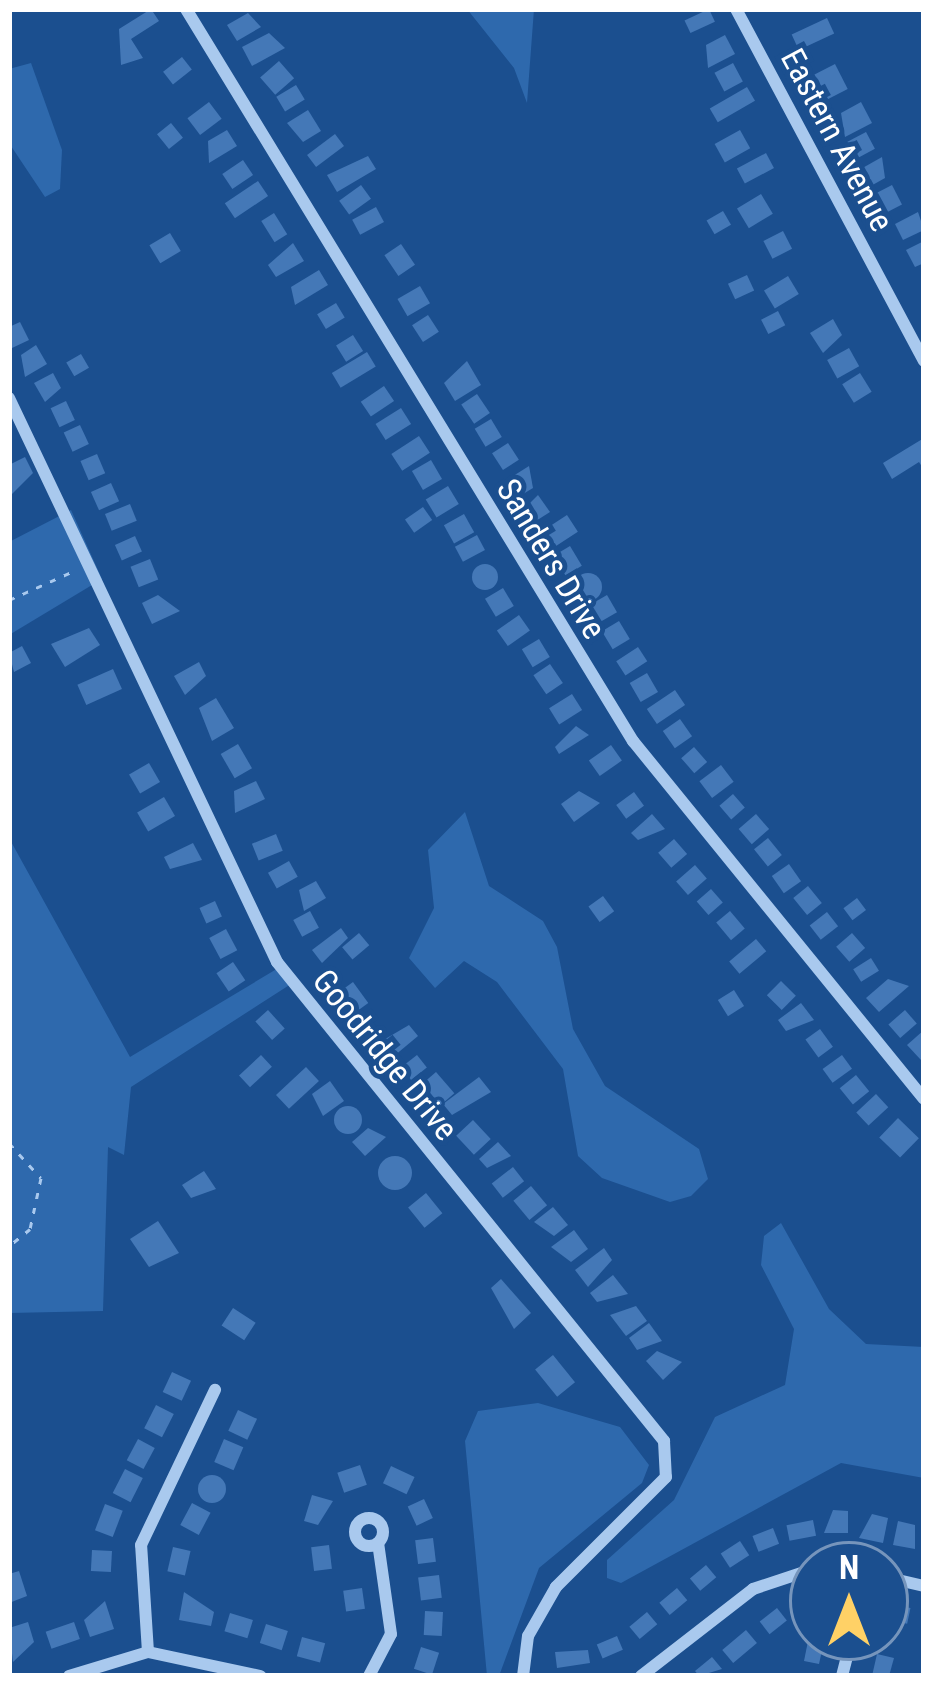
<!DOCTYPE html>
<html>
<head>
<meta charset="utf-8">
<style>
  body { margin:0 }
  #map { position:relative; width:933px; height:1685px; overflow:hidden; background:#1b4f8f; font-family:"Roboto Condensed",sans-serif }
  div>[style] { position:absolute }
  .green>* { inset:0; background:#2e69ad }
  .building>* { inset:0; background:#4478b7; transform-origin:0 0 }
  .round { border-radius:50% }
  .path>* { height:3px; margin-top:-1.5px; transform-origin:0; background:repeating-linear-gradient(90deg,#a9c9ee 0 6px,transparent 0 15px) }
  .minor>* { height:12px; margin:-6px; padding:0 6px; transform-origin:6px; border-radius:6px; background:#a9c9ee }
  .minor>.ring { margin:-6px; padding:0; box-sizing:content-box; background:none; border:12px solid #a9c9ee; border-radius:50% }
  span { translate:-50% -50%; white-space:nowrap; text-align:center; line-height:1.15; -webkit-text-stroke:10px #1b4f8f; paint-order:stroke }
  .street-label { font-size:33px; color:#fff }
  .frame { position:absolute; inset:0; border:12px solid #fff; pointer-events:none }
  .north { position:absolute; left:789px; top:1541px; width:120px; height:120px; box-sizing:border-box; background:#1b4f8f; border:3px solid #7695bc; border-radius:50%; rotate:0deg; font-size:33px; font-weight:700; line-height:48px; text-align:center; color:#fff }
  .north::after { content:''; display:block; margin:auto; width:42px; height:54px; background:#ffd166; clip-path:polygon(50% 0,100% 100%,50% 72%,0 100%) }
</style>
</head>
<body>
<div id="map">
  <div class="green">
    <i style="clip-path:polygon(467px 9px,534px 9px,527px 103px,514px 68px)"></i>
    <i style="clip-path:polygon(31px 63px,62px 150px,60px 189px,45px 197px,9px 143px,9px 69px)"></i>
    <i style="clip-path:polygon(71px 510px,102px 579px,9px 635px,9px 542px)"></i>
    <i style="clip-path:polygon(465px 812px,489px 886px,543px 921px,557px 947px,573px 1029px,605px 1086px,699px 1149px,708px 1179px,691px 1196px,670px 1202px,602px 1178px,578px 1156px,563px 1069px,497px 982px,464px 961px,435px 988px,409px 958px,434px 908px,428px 850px)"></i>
    <i style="clip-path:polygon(9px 838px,130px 1057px,280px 967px,291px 984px,131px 1087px,124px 1155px,108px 1147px,103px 1311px,9px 1313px)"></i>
    <i style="clip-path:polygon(781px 1223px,829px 1309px,866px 1344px,924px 1347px,924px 1478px,841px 1463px,621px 1583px,607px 1578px,607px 1560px,674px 1500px,715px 1417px,785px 1385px,794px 1329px,761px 1265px,764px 1236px)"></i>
    <i style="clip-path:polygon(538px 1403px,620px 1427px,649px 1465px,642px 1483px,539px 1568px,499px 1676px,487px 1676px,465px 1441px,478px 1411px)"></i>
  </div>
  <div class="building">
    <i style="clip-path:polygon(151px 9px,159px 21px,131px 39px,143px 58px,121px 65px,119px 29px)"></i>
    <i style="left:709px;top:9px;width:14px;height:27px;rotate:65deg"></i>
    <i style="clip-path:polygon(248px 13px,261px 27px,237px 41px,227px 25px)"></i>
    <i style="left:827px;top:18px;width:17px;height:39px;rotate:65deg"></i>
    <i style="clip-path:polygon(269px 33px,285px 48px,252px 66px,242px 47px)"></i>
    <i style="clip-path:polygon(725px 35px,735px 54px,708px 68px,706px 45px)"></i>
    <i style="left:182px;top:57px;width:16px;height:24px;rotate:52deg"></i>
    <i style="left:279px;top:61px;width:23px;height:25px;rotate:49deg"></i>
    <i style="left:733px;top:63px;width:21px;height:21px;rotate:62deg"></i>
    <i style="left:835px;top:64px;width:28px;height:23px;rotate:63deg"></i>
    <i style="left:296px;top:85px;width:17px;height:23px;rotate:59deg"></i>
    <i style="left:747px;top:87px;width:16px;height:43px;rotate:60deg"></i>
    <i style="left:209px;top:102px;width:21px;height:27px;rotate:53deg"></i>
    <i style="clip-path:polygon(861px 102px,872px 123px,845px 137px,841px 113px)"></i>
    <i style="clip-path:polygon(308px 110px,321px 131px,303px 142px,287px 123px)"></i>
    <i style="left:171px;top:123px;width:19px;height:18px;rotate:51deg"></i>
    <i style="clip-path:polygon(227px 130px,237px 146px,209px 163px,208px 141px)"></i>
    <i style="left:740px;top:130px;width:21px;height:29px;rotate:61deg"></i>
    <i style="left:866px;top:132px;width:19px;height:21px;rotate:62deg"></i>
    <i style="left:335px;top:134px;width:15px;height:35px;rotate:53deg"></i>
    <i style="left:766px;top:153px;width:17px;height:33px;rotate:62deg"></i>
    <i style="clip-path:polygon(368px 156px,376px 169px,337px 192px,327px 175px)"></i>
    <i style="clip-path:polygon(882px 157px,885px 178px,869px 187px,859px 170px)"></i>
    <i style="left:243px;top:160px;width:18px;height:25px;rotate:56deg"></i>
    <i style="left:258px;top:181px;width:18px;height:40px;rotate:56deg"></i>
    <i style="left:361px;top:185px;width:17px;height:27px;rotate:54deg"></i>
    <i style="left:892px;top:185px;width:22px;height:19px;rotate:63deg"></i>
    <i style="left:761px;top:194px;width:23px;height:28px;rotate:59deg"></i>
    <i style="left:376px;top:207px;width:17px;height:27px;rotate:62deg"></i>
    <i style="left:723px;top:211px;width:16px;height:19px;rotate:60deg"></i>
    <i style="clip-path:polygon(918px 212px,924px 230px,903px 240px,895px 224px)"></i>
    <i style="left:274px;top:213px;width:25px;height:15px;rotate:58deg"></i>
    <i style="left:783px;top:231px;width:20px;height:22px;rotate:63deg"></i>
    <i style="left:170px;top:233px;width:21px;height:24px;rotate:59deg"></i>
    <i style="clip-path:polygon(924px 241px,924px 263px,915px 267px,906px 250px)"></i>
    <i style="clip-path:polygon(293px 243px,304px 261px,276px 277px,268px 265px)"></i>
    <i style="left:401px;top:244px;width:25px;height:20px;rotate:56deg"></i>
    <i style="clip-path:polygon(319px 270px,328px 285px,295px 305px,291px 287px)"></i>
    <i style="left:747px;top:275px;width:17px;height:21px;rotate:65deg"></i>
    <i style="left:788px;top:276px;width:21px;height:28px;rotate:59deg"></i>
    <i style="left:420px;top:286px;width:20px;height:26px;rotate:60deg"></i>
    <i style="left:336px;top:303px;width:17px;height:22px;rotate:59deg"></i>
    <i style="left:778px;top:311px;width:16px;height:19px;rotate:63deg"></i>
    <i style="left:428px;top:315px;width:20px;height:19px;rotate:57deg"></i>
    <i style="clip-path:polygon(833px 319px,842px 335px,823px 353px,810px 333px)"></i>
    <i style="clip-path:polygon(20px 322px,29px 340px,12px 348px,9px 327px)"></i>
    <i style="left:353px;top:335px;width:19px;height:20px;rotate:58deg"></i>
    <i style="clip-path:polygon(36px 345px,47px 364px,25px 377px,21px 355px)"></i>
    <i style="left:849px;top:348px;width:21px;height:25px;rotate:61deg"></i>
    <i style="left:367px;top:352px;width:17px;height:41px;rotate:59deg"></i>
    <i style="left:81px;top:354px;width:16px;height:17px;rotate:60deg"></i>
    <i style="clip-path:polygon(467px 361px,481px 385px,455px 401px,444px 383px)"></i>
    <i style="clip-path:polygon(53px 373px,61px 388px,45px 402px,34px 383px)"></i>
    <i style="left:860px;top:373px;width:22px;height:21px;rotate:58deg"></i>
    <i style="left:384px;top:386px;width:18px;height:28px;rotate:56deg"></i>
    <i style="left:477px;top:394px;width:23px;height:19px;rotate:56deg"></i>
    <i style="left:66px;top:401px;width:21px;height:17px;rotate:65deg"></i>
    <i style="left:401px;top:408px;width:19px;height:30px;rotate:58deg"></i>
    <i style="left:491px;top:419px;width:21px;height:19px;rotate:59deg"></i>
    <i style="left:80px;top:425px;width:21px;height:18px;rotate:65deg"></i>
    <i style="left:419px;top:436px;width:20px;height:33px;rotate:57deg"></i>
    <i style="clip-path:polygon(924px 438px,924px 470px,919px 462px,892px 479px,883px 463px)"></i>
    <i style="left:508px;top:443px;width:20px;height:19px;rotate:57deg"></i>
    <i style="left:97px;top:454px;width:21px;height:18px;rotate:67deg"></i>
    <i style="clip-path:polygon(25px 457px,33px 473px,12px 494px,9px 465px)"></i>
    <i style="left:431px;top:460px;width:22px;height:22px;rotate:60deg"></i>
    <i style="clip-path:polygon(529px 466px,533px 488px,518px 497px,507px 480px)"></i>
    <i style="left:111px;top:483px;width:20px;height:22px;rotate:66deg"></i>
    <i style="left:448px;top:486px;width:21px;height:26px;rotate:59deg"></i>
    <i style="clip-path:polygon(538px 495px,550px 512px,528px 526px,520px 513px)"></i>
    <i style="left:130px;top:504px;width:18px;height:27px;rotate:68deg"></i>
    <i style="left:423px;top:507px;width:16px;height:22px;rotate:55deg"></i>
    <i style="left:464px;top:514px;width:21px;height:23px;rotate:61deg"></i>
    <i style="left:567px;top:515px;width:20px;height:32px;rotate:57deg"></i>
    <i style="left:477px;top:535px;width:17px;height:25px;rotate:62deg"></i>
    <i style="left:135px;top:536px;width:17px;height:22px;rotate:66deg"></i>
    <i style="left:570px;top:546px;width:23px;height:19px;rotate:59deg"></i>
    <i style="left:150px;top:559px;width:22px;height:21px;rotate:68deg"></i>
    <i class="round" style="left:472px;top:564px;width:26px;height:26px"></i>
    <i class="round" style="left:574px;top:573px;width:28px;height:28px"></i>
    <i style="left:503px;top:588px;width:21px;height:21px;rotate:59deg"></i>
    <i style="clip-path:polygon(158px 595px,180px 611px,152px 624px,142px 603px)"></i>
    <i style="left:607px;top:595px;width:20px;height:26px;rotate:60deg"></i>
    <i style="left:519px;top:615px;width:19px;height:27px;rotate:55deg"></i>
    <i style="left:619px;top:621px;width:21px;height:20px;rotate:59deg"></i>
    <i style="clip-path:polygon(89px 628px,100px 645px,65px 667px,51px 644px)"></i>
    <i style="left:539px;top:639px;width:21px;height:20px;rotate:59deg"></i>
    <i style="clip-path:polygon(22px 646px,31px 663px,14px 672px,9px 653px)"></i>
    <i style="left:638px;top:647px;width:17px;height:26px;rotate:57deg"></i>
    <i style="clip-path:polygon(199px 662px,206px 676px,185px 695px,174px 676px)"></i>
    <i style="left:550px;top:664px;width:23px;height:20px;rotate:56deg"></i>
    <i style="left:113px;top:669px;width:22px;height:39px;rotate:66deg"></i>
    <i style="left:647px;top:673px;width:22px;height:20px;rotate:60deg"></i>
    <i style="left:675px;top:690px;width:18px;height:34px;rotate:56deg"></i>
    <i style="left:572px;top:694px;width:19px;height:27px;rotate:58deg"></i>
    <i style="clip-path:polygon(216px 698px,234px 728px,212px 741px,199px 708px)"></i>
    <i style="left:680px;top:719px;width:21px;height:21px;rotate:55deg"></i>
    <i style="clip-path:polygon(576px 726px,589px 735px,559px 754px,555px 747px)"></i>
    <i style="left:238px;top:744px;width:28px;height:20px;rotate:60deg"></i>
    <i style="left:611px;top:745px;width:19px;height:27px;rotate:55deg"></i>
    <i style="left:694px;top:747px;width:20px;height:17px;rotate:49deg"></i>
    <i style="left:149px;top:763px;width:22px;height:23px;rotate:60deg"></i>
    <i style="left:721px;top:765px;width:21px;height:27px;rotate:53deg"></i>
    <i style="clip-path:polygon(256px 781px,265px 799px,235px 813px,234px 791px)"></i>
    <i style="clip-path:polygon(579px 791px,600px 803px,574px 822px,561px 804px)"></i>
    <i style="left:634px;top:792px;width:17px;height:22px;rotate:54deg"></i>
    <i style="left:733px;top:794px;width:18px;height:18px;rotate:49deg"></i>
    <i style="left:164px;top:797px;width:22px;height:31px;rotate:60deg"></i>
    <i style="clip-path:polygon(652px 814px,665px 829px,638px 840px,631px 833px)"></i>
    <i style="left:756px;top:814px;width:20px;height:23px;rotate:49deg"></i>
    <i style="left:276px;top:834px;width:18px;height:26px;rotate:68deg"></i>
    <i style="left:768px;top:838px;width:22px;height:18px;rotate:51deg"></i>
    <i style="left:674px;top:839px;width:20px;height:21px;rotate:49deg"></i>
    <i style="clip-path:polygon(193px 843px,202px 860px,170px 869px,164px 857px)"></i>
    <i style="left:289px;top:861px;width:18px;height:24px;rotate:61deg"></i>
    <i style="left:789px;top:864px;width:21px;height:21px;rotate:55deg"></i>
    <i style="left:695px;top:865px;width:18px;height:25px;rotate:49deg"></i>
    <i style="clip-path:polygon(316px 881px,326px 898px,304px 911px,299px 890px)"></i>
    <i style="left:808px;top:886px;width:22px;height:19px;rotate:51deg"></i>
    <i style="left:711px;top:889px;width:18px;height:19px;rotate:49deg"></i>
    <i style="left:603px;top:896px;width:19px;height:18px;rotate:54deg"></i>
    <i style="left:857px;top:898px;width:15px;height:17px;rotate:53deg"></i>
    <i style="left:215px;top:901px;width:17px;height:17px;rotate:66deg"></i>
    <i style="left:310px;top:911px;width:19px;height:19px;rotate:62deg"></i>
    <i style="left:730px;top:911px;width:23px;height:18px;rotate:50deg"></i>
    <i style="left:827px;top:912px;width:18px;height:22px;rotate:52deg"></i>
    <i style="clip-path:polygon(341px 928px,348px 938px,322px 963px,312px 950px)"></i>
    <i style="left:226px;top:929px;width:24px;height:19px;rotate:62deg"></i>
    <i style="left:359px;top:933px;width:16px;height:22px;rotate:50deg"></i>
    <i style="left:852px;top:933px;width:20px;height:21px;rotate:49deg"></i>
    <i style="left:756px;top:939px;width:16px;height:35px;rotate:50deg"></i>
    <i style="left:871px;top:958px;width:15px;height:21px;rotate:58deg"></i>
    <i style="left:233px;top:962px;width:22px;height:20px;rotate:56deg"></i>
    <i style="clip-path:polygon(888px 979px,909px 986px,879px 1012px,866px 998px)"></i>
    <i style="left:781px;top:981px;width:21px;height:20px;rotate:45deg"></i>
    <i style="left:353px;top:982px;width:26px;height:17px;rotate:54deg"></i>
    <i style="left:734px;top:990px;width:19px;height:19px;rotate:58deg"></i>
    <i style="clip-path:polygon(801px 1003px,814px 1020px,786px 1031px,778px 1020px)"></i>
    <i style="left:268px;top:1010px;width:25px;height:17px;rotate:48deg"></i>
    <i style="left:905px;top:1010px;width:18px;height:22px;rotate:49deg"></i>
    <i style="clip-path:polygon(409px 1025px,418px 1036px,388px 1061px,375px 1045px)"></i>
    <i style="left:820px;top:1029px;width:22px;height:18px;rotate:54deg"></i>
    <i style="clip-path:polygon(924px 1030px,924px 1058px,921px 1060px,907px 1045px)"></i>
    <i style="left:261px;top:1055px;width:16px;height:30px;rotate:47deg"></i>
    <i style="left:417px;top:1055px;width:16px;height:20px;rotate:52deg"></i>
    <i style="left:842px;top:1055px;width:17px;height:24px;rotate:54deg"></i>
    <i style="left:306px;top:1067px;width:19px;height:41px;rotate:47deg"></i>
    <i style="left:436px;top:1072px;width:28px;height:23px;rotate:49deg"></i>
    <i style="left:856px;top:1075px;width:21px;height:21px;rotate:51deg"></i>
    <i style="clip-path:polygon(479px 1077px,491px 1092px,452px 1115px,443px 1104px)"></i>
    <i style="clip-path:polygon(330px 1081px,344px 1101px,323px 1116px,312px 1094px)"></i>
    <i style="left:876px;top:1094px;width:18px;height:27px;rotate:47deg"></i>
    <i class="round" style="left:334px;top:1106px;width:28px;height:28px"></i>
    <i style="left:898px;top:1118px;width:29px;height:27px;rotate:44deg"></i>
    <i style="left:473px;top:1120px;width:26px;height:23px;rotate:47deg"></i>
    <i style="clip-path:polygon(368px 1128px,386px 1137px,365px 1156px,352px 1142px)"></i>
    <i style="clip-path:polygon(498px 1142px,511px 1156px,487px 1168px,479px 1159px)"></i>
    <i class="round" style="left:378px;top:1156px;width:34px;height:34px"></i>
    <i style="left:513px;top:1167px;width:18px;height:27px;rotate:52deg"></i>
    <i style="clip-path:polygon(204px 1171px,216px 1189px,191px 1198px,182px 1185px)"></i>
    <i style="left:531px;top:1186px;width:25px;height:23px;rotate:50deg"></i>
    <i style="left:426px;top:1193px;width:26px;height:23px;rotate:51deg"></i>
    <i style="clip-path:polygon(553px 1207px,568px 1225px,554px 1236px,534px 1222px)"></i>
    <i style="clip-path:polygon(158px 1221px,179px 1253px,149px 1267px,130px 1239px)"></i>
    <i style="clip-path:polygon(574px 1230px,588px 1249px,571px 1262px,551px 1247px)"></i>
    <i style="clip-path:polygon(604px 1248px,612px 1260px,588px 1287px,575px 1270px)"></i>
    <i style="clip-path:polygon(613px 1275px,628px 1294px,597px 1302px,590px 1293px)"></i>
    <i style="clip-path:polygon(501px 1279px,531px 1313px,514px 1329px,491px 1288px)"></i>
    <i style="clip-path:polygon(636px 1306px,647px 1321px,626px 1336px,610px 1315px)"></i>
    <i style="left:233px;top:1308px;width:27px;height:21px;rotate:33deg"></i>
    <i style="clip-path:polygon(649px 1323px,662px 1341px,637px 1350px,629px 1338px)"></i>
    <i style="clip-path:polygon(657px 1351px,682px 1362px,663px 1380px,646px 1361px)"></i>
    <i style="left:553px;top:1355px;width:35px;height:23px;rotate:51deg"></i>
    <i style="left:172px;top:1372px;width:21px;height:22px;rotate:25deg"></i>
    <i style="left:156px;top:1405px;width:20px;height:26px;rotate:27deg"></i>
    <i style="left:238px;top:1410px;width:21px;height:23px;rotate:25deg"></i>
    <i style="left:138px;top:1439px;width:19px;height:24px;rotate:28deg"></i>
    <i style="left:224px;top:1439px;width:21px;height:25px;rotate:23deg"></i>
    <i style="left:360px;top:1465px;width:21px;height:24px;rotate:71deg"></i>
    <i style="left:391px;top:1466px;width:26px;height:19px;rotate:25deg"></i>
    <i style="left:125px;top:1469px;width:20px;height:27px;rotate:27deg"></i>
    <i class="round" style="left:198px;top:1475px;width:28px;height:28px"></i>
    <i style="clip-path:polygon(312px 1495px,333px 1501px,318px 1525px,304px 1521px)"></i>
    <i style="left:424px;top:1499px;width:21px;height:18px;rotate:65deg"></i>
    <i style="left:192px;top:1503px;width:21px;height:25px;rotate:28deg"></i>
    <i style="left:105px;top:1504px;width:19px;height:28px;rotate:21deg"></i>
    <i style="clip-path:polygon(833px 1510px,848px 1511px,848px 1533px,824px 1533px)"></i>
    <i style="clip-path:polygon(872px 1514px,888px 1518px,883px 1543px,859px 1538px)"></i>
    <i style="left:813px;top:1520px;width:16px;height:27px;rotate:79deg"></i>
    <i style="clip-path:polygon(898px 1521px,915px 1525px,915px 1549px,893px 1545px)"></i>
    <i style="left:773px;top:1528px;width:17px;height:22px;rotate:69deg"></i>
    <i style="left:433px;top:1538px;width:24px;height:18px;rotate:83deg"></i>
    <i style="left:740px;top:1541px;width:17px;height:23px;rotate:57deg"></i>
    <i style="left:329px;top:1545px;width:24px;height:18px;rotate:83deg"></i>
    <i style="left:173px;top:1547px;width:18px;height:25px;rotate:13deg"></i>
    <i style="left:92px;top:1550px;width:20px;height:21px;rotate:3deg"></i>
    <i style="left:706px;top:1565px;width:16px;height:21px;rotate:50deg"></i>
    <i style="clip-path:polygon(19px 1571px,27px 1596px,9px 1603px,9px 1574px)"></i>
    <i style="left:439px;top:1575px;width:23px;height:21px;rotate:83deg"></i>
    <i style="left:362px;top:1588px;width:21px;height:19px;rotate:82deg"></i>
    <i style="left:677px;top:1588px;width:16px;height:23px;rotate:50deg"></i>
    <i style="clip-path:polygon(184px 1592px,214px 1612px,211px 1626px,179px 1620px)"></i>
    <i style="clip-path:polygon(105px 1601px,114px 1629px,90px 1637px,84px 1620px)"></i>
    <i style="left:887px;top:1603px;width:24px;height:16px;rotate:12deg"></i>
    <i style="left:777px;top:1608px;width:16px;height:22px;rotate:52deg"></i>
    <i style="left:425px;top:1611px;width:18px;height:24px;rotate:3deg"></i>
    <i style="left:647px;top:1612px;width:16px;height:23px;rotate:50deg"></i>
    <i style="left:230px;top:1613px;width:24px;height:19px;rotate:17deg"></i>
    <i style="clip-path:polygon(28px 1622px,34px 1642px,13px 1662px,9px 1628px)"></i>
    <i style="left:74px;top:1622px;width:18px;height:30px;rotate:71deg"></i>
    <i style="left:266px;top:1624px;width:23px;height:20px;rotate:18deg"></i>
    <i style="clip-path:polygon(811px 1626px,825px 1637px,819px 1664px,804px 1661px)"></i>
    <i style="left:746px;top:1630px;width:17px;height:31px;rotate:50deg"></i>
    <i style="left:617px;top:1636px;width:15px;height:22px;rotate:67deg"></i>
    <i style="left:302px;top:1637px;width:24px;height:20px;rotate:15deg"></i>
    <i style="left:421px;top:1647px;width:19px;height:23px;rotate:18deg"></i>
    <i style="clip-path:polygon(588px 1650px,590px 1663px,557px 1668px,555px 1652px)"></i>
    <i style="clip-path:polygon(877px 1654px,894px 1658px,889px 1676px,872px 1676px)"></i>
    <i style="clip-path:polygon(712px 1657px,722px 1669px,699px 1676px,695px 1671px)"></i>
  </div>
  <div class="path">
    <i style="left:9px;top:600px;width:73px;rotate:-24.1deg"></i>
    <i style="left:9px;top:1143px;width:47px;rotate:47.6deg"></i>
    <i style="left:41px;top:1178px;width:52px;rotate:102.2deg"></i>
    <i style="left:30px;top:1229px;width:27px;rotate:141deg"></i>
  </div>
  <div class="minor">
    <i style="left:186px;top:9px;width:858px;rotate:58.59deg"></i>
    <i style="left:633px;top:741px;width:461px;rotate:50.9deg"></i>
    <i style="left:736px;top:9px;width:399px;rotate:61.9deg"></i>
    <i style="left:9px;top:398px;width:624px;rotate:64.58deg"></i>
    <i style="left:277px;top:962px;width:616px;rotate:51.06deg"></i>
    <i style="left:664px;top:1441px;width:36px;rotate:87deg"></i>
    <i style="left:666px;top:1477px;width:156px;rotate:135deg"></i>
    <i style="left:556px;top:1587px;width:56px;rotate:119.7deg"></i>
    <i style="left:528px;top:1636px;width:40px;rotate:97.1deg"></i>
    <i class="ring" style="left:355px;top:1518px;width:16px;height:16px"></i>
    <i style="left:885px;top:1577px;width:40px;rotate:13deg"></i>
    <i style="left:148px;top:1652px;width:107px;rotate:-93.7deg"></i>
    <i style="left:141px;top:1545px;width:172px;rotate:-64.5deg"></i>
    <i style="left:69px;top:1676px;width:83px;rotate:-16.9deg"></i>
    <i style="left:148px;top:1652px;width:115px;rotate:12.1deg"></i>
    <i style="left:369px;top:1676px;width:47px;rotate:-62.4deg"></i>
    <i style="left:391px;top:1634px;width:92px;rotate:-98.1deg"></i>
    <i style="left:641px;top:1676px;width:142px;rotate:-37.8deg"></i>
    <i style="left:753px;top:1589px;width:63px;rotate:-18.4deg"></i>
    <i style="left:842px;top:1676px;width:40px;rotate:-75.6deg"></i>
  </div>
  <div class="street-label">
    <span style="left:837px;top:140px;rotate:62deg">Eastern Avenue</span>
    <span style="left:551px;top:559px;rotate:59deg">Sanders Drive</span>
    <span style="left:385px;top:1055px;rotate:51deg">Goodridge Drive</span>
  </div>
  <div class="frame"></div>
  <div class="north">N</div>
</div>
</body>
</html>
